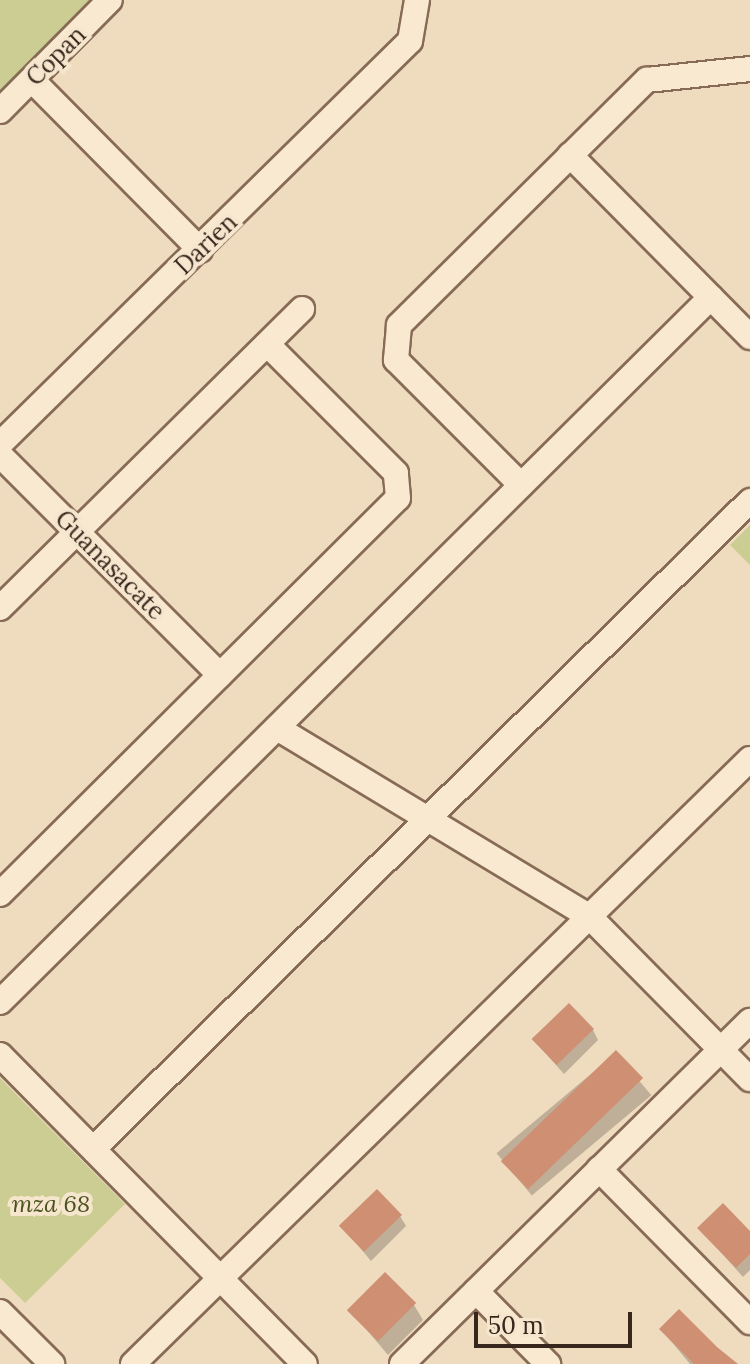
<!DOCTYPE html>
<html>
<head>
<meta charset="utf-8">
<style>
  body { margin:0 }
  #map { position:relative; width:750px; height:1364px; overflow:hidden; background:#efdbbe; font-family:Lora,serif }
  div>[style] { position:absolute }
  .green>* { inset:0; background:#cccd92 }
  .shadow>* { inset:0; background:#0003; transform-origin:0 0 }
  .building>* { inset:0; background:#ce8f73; transform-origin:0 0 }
  .roads { filter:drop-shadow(2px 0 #876b56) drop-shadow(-2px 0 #876b56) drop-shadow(0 2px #876b56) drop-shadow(0 -2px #876b56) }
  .minor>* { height:24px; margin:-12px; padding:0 12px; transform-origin:12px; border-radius:12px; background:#fae9d1 }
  span { translate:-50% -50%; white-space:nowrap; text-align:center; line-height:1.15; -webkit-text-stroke:8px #f6e6ce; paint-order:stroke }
  .street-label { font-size:24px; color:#36261b }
  .park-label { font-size:24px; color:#4c5321; font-style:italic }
  .scale { position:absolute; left:474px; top:1312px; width:158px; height:36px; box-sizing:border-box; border:4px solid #36261b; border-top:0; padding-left:10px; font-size:24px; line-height:28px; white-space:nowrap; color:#36261b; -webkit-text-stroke:6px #f6e6ce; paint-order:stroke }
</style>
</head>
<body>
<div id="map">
  <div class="green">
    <i style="clip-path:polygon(0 0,94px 0,0 93px)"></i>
    <i style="clip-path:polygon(750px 525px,750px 565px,730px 545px)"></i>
    <i style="clip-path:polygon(0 1078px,125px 1204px,25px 1303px,0 1278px)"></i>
  </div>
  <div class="shadow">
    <i style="clip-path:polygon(593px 1030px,598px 1040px,564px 1074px,534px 1040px)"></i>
    <i style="left:616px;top:1053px;width:55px;height:156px;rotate:50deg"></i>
    <i style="clip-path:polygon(400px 1216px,406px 1226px,371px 1261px,342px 1226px)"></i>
    <i style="clip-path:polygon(700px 1229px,750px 1234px,750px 1270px,743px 1277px)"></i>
    <i style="clip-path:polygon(414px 1305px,423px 1320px,388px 1355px,350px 1310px)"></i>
    <i style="clip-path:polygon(661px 1329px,733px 1364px,690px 1364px)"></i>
  </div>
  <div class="building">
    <i style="left:569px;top:1003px;width:36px;height:52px;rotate:46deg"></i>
    <i style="left:616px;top:1050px;width:39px;height:160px;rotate:46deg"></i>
    <i style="left:377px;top:1189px;width:36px;height:53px;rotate:46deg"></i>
    <i style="clip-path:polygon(723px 1203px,750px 1231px,750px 1254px,736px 1268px,697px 1228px)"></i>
    <i style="left:385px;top:1272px;width:44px;height:54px;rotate:45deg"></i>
    <i style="clip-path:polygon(679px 1309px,717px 1347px,738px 1364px,694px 1364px,659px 1329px)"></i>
  </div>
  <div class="roads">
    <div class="minor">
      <i style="left:32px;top:80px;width:239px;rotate:45.3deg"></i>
      <i style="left:0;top:111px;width:156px;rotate:-45.3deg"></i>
      <i style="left:570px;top:155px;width:256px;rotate:45.3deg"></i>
      <i style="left:0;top:444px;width:575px;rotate:-44.51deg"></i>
      <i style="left:410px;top:41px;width:42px;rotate:-80.3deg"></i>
      <i style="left:0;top:455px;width:311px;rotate:45deg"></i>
      <i style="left:521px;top:485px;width:177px;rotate:-135deg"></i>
      <i style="left:396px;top:360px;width:35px;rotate:-85deg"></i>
      <i style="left:399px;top:325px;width:349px;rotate:-44.7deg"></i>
      <i style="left:647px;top:80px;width:104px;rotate:-6.1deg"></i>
      <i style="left:0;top:608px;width:425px;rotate:-44.7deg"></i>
      <i style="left:277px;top:728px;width:364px;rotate:31.1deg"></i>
      <i style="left:589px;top:916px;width:229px;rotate:45.4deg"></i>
      <i style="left:0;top:894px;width:561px;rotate:-44.86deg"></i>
      <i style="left:398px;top:498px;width:25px;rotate:-95deg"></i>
      <i style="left:396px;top:473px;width:182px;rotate:-135deg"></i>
      <i style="left:0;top:1002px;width:1001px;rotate:-44.76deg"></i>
      <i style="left:0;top:1055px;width:434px;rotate:45.4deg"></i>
      <i style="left:93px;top:1149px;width:923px;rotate:-44.6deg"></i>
      <i style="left:599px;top:1169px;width:215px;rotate:45.4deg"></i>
      <i style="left:476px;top:1291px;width:103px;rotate:45.4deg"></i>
      <i style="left:0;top:1312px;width:74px;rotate:45deg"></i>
      <i style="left:133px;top:1364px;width:864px;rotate:-44.44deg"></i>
      <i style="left:402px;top:1364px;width:489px;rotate:-44.6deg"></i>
    </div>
  </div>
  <div class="street-label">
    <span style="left:56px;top:56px;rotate:-45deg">Copan</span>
    <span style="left:206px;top:244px;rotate:-44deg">Darien</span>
    <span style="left:110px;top:565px;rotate:45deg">Guanasacate</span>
  </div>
  <div class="park-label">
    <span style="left:51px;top:1204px">mza 68</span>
  </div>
  <div class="scale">50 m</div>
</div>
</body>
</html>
